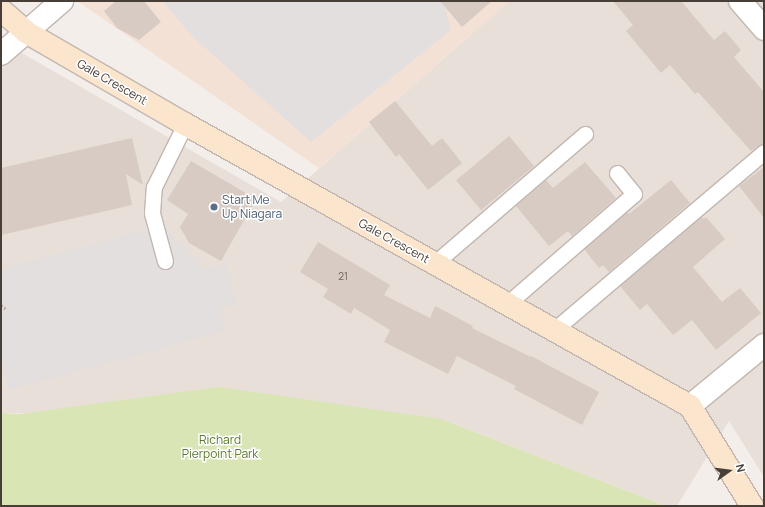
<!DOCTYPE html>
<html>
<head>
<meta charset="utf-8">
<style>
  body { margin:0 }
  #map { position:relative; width:765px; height:507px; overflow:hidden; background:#f4eeea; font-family:Manrope,sans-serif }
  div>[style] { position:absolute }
  .residential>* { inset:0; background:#e7dfd8 }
  .commercial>* { inset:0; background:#f4e1d6 }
  .green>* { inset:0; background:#dae5b5 }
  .parking>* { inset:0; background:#e2dfde }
  .building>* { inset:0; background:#d8cbc3; transform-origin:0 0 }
  .path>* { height:2.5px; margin-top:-1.25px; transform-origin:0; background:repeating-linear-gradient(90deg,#bfad9f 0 2px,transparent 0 4px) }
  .roads { filter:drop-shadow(1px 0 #c2b7b0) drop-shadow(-1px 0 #c2b7b0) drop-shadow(0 1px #c2b7b0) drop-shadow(0 -1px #c2b7b0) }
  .lane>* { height:15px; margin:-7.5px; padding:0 7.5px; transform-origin:7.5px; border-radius:7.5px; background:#fff }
  .street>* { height:22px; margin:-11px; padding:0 11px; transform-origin:11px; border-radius:11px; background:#fff }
  .secondary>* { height:22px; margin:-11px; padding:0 11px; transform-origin:11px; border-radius:11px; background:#fbe5cc }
  .dots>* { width:11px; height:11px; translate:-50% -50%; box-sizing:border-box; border:2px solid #fff; border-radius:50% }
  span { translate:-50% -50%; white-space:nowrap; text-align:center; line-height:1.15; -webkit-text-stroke:3px #fff; paint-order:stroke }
  .number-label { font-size:10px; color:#6b615b }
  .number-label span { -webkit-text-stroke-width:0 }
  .street-label { font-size:12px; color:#473e38 }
  .service-label { font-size:12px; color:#4e5e75 }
  .left { translate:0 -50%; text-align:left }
  .park-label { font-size:12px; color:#5a762f }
  .frame { position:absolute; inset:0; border:2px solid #473e38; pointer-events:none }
  .north { position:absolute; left:709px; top:451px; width:40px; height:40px; -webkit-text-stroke:3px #fff; paint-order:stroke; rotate:76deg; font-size:11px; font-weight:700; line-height:16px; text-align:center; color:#473e38 }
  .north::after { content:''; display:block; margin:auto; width:14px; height:18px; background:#473e38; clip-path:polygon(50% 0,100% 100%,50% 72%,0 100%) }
</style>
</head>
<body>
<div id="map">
  <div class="residential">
    <i style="clip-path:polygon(509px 1px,764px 1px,764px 477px,729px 421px,677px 506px,666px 506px,441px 419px,1px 413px,1px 41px,281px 202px)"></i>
  </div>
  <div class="commercial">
    <i style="clip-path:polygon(77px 1px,509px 1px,319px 168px)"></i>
  </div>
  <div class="green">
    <i style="clip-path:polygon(219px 387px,441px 419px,666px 506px,1px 506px,1px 413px,19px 414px)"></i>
  </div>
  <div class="parking">
    <i style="clip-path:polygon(162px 1px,443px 1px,451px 30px,311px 142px,193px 37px)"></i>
    <i style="clip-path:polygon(164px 225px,204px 269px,226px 264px,237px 304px,219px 308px,225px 331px,9px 390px,1px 360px,1px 269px)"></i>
  </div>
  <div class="building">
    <i style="clip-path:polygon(116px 1px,144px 1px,161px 22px,139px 40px,117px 28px,104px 11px)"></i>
    <i style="clip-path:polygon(440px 1px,492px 1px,462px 27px)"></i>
    <i style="clip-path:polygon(613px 1px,681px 1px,714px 40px,725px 31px,741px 50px,734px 57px,764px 92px,764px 143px,751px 151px,698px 92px,695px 94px,670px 65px,661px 73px,626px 31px,633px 25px)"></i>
    <i style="clip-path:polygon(395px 101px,432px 146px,442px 138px,462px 163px,428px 190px,399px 154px,396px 157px,369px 122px)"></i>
    <i style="left:509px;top:136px;width:39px;height:69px;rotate:50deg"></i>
    <i style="clip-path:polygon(132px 138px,143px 185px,126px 174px,132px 205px,1px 235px,1px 168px)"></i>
    <i style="clip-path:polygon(191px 161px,256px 199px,221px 261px,189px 243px,180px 227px,188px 214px,167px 200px)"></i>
    <i style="clip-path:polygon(585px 162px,616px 198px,572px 236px,568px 231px,549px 246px,516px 206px,546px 180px,553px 188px)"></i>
    <i style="clip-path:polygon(764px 167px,764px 218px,739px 186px)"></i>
    <i style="clip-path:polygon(671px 180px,690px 203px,609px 272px,603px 265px,599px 268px,584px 249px,627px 212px,629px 214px)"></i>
    <i style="clip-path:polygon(701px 217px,704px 219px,706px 217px,725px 239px,693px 267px,722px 302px,740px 288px,761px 313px,716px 350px,692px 320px,673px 335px,647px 304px,640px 310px,620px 286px)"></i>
    <i style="clip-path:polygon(318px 242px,390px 285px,384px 295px,430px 318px,435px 306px,473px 326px,472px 328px,531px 357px,531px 356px,599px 392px,582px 425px,514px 389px,516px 386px,457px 356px,448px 374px,384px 342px,390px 330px,354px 308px,351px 314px,323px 297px,328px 289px,300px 272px)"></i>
  </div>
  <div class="path">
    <i style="left:1px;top:305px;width:6px;rotate:39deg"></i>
  </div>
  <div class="roads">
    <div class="lane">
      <i style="left:165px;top:261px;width:50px;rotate:-105.2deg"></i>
      <i style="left:152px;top:213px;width:26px;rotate:-86deg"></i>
      <i style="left:154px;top:187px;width:70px;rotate:-63.8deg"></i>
      <i style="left:435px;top:263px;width:198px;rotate:-40.7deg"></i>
      <i style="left:507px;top:304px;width:168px;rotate:-40.9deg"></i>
      <i style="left:634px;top:194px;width:27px;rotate:-129deg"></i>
      <i style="left:554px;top:330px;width:275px;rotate:-40.3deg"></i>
    </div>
    <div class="street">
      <i style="left:740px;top:1px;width:37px;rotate:49deg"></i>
      <i style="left:1px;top:54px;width:81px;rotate:-41deg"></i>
      <i style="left:690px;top:406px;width:96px;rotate:-39.5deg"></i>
    </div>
    <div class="secondary">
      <i style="left:1px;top:10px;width:33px;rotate:41deg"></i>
      <i style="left:26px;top:32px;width:184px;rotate:30.1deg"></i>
      <i style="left:185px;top:124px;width:578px;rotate:29.18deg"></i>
      <i style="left:690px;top:406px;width:118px;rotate:58.2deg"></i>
    </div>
  </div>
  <div class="dots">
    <i style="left:214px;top:207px;background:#5c6f8a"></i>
  </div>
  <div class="number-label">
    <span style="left:343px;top:277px">21</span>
  </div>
  <div class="street-label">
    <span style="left:112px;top:82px;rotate:30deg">Gale Crescent</span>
    <span style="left:394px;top:241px;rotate:29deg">Gale Crescent</span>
  </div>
  <div class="service-label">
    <span class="left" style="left:222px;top:207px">Start Me<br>Up Niagara</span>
  </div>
  <div class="park-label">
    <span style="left:220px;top:447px">Richard<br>Pierpoint Park</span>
  </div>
  <div class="frame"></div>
  <div class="north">N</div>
</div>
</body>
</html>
